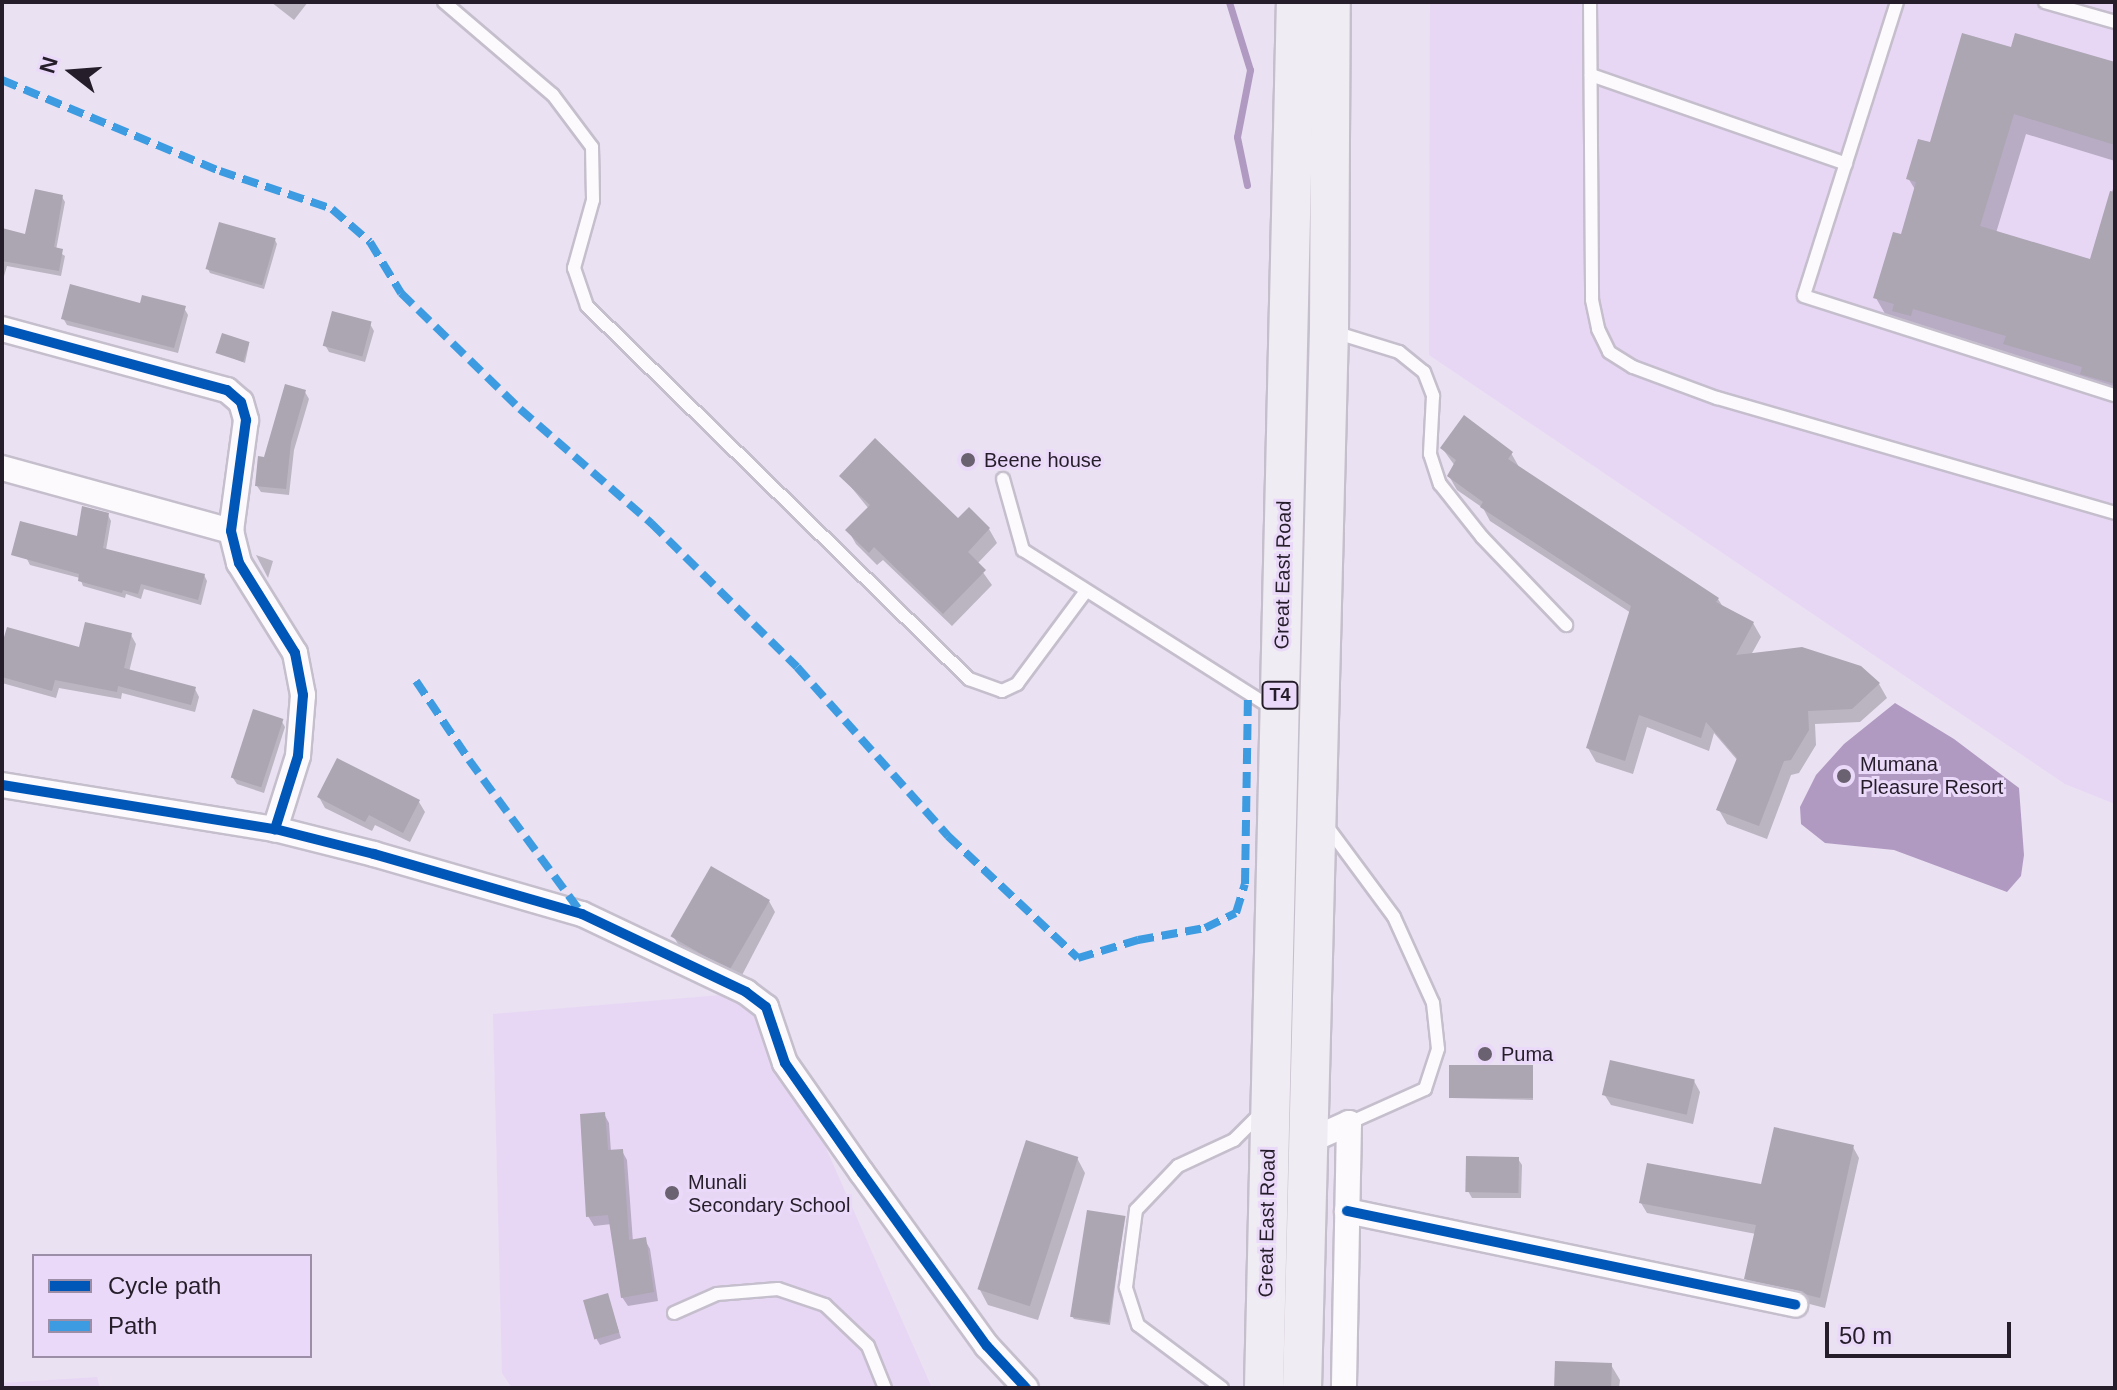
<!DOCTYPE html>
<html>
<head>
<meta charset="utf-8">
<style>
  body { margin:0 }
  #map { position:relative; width:2117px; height:1390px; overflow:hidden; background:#eae1f2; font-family:Helvetica,sans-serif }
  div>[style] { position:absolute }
  .built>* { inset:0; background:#e7d7f5 }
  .water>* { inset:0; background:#b19ac2 }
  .shadow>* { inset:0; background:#0003 }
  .stream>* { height:7px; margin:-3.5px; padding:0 3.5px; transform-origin:3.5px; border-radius:3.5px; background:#b19ac2 }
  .building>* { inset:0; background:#aca5b2; transform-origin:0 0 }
  .roads { filter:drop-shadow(2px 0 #c5becc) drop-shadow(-2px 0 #c5becc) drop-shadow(0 2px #c5becc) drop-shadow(0 -2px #c5becc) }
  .service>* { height:12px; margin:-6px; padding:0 6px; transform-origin:6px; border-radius:6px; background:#fcfafd }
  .minor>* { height:24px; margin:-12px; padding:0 12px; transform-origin:12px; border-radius:12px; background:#fcfafd }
  .primary>* { height:38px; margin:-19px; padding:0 19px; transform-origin:19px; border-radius:19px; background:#f0ecf3 }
  .quiet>* { height:8px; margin-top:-4px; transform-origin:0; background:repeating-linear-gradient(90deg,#3c9be1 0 16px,transparent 0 24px) }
  .cycleway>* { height:10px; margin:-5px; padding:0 5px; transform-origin:5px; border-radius:5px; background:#0057b8 }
  .dots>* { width:22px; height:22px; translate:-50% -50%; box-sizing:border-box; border:4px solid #ebd9fa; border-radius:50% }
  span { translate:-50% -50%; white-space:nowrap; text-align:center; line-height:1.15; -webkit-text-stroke:6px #ebd9fa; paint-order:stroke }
  .shield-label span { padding:2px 6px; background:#ebd9fa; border:2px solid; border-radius:6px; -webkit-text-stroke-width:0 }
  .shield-label { font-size:18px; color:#251e2a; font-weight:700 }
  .poi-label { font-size:20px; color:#251e2a }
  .left { translate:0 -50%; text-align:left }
  .street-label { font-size:20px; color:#251e2a }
  .frame { position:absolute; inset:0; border:4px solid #251e2a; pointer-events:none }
  .legend { position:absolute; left:32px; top:1254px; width:280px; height:104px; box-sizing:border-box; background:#ebd9fa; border:2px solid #9c8ea7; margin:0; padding:10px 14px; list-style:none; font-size:24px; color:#251e2a }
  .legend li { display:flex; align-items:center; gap:16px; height:40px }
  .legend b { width:40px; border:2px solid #9c8ea7 }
  .north { position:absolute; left:32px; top:32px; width:80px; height:80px; -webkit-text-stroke:6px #ebd9fa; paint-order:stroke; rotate:287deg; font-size:22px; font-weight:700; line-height:32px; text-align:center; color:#251e2a }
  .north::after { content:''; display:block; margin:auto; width:28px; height:36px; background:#251e2a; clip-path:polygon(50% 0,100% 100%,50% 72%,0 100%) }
  .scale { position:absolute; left:1825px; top:1322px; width:186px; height:36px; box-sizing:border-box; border:4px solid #251e2a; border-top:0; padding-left:10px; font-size:24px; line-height:28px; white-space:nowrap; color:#251e2a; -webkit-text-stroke:6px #ebd9fa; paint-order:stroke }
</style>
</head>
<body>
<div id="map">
  <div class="built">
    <i style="clip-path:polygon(1430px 2px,2115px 2px,2115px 804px,2065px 784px,1429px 355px)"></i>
    <i style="clip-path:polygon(757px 992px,932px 1388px,512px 1388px,502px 1373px,493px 1014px)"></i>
    <i style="clip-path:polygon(97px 1377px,100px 1388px,2px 1388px,2px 1383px)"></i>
  </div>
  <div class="water">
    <i style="clip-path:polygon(1895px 703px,1954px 739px,2019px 788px,2024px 855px,2021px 876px,2007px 892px,1894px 850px,1825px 843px,1801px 824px,1800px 807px,1816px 775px,1844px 744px)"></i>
  </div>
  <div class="shadow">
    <i style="clip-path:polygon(271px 2px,308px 2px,294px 20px)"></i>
    <i style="clip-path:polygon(2012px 50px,2115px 64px,2115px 161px,2026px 134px,1996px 233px,2091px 262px,2115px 182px,2115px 401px,2094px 395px,2089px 386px,2018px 365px,2012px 354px,1888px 319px,1876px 298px,1902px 237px,1916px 191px,1908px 178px,1932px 145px)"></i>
    <i style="clip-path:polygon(62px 197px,65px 202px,56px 250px,65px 256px,61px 276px,7px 266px,2px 283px,2px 230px,27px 237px)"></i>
    <i style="clip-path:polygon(275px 240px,277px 244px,264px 289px,210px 273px,208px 269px)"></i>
    <i style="clip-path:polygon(141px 306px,184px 308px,188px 315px,178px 353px,67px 325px,63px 318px)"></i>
    <i style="clip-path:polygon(370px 324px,374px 331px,365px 362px,329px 352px,325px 345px)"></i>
    <i style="clip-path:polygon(249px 344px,245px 363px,218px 352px)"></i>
    <i style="clip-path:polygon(305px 392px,309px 399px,294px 450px,289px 495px,261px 492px,257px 486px,265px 459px)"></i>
    <i style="clip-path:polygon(1442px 448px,1511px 453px,1519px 467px,1718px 599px,1723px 607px,1753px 623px,1761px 637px,1751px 655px,1879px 684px,1887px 698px,1860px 722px,1815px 724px,1816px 745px,1799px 773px,1791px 775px,1767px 839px,1727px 824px,1719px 810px,1738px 761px,1714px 733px,1709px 751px,1647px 727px,1633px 774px,1596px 762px,1588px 748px,1631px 613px,1490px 521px,1483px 508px,1457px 490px,1449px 476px,1455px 466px)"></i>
    <i style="clip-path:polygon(842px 476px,958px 521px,969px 510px,989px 529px,997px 543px,977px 564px,992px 585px,952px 626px,883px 560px,877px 565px,856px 544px,848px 530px,869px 509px)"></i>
    <i style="clip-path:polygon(108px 515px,111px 521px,106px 550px,204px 575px,207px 581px,201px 605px,144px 589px,141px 599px,126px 594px,125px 598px,83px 586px,80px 578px,30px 565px,27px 559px,79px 539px)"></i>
    <i style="clip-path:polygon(256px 555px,273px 561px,268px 578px)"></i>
    <i style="clip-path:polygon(131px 635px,136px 644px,129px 672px,195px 689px,199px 697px,195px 712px,122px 693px,121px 699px,59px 688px,56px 698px,2px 683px,2px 651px,80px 649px)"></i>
    <i style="clip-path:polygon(281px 720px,285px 727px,264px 793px,237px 784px,233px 778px)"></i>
    <i style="clip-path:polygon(319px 797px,419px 802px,425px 812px,410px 842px,375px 825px,372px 831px,325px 808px)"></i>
    <i style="clip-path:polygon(769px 901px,775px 912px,740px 979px,680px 947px,673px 936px)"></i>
    <i style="clip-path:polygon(1532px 1067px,1533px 1100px,1451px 1098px)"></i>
    <i style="clip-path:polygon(1694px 1081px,1700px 1092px,1693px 1124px,1611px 1105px,1604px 1094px)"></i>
    <i style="clip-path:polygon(604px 1114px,609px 1123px,611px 1152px,622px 1151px,627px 1160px,633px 1242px,645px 1240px,650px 1249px,658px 1301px,628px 1306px,622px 1297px,612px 1224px,594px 1226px,588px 1216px)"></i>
    <i style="clip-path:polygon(1853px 1147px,1859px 1158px,1825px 1308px,1752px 1289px,1746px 1279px,1756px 1234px,1647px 1213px,1641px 1203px,1763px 1186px)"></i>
    <i style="clip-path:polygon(1077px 1158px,1085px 1173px,1038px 1320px,988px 1305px,980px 1290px)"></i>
    <i style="clip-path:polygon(1518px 1159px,1522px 1165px,1521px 1198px,1472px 1198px,1468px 1191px)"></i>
    <i style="clip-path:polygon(1124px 1218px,1110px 1325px,1074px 1319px,1072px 1316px)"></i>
    <i style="clip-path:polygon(607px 1295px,621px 1338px,600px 1345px,596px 1338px)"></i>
    <i style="clip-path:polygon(1611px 1365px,1620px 1380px,1619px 1388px,1555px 1388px)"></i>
  </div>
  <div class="stream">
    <i style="left:1229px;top:2px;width:71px;rotate:72.8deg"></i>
    <i style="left:1250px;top:70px;width:68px;rotate:101deg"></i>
    <i style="left:1237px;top:137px;width:49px;rotate:78.2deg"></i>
  </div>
  <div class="building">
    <i style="clip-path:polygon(1962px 33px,2011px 47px,2015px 33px,2115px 62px,2115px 145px,2014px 114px,1980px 226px,2090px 259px,2110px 191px,2115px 192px,2115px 384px,2080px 374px,2082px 367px,2003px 344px,2006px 336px,1913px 309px,1911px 316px,1892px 311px,1894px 304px,1873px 298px,1893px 232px,1901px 234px,1916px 182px,1906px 179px,1918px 139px,1930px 142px)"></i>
    <i style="clip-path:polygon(35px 189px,63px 195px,54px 247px,63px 249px,59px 271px,2px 261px,2px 228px,25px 234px)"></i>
    <i style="left:219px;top:222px;width:59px;height:49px;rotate:16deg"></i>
    <i style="clip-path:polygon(70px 284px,140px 303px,142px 295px,186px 306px,174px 348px,61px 319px)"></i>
    <i style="left:332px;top:311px;width:41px;height:36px;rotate:15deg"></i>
    <i style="left:222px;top:333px;width:29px;height:21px;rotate:18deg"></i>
    <i style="clip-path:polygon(285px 384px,306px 390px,291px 442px,286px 489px,255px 486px,258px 456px,264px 457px)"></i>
    <i style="clip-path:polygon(1464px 415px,1513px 452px,1508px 459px,1719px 598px,1716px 602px,1754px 622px,1736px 655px,1802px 647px,1861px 666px,1880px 683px,1852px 709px,1808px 711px,1809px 730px,1791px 760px,1784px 761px,1759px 826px,1716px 810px,1737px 758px,1706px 722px,1701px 738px,1639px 715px,1625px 761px,1586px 748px,1631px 606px,1480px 507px,1483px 502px,1447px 476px,1456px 460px,1440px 448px)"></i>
    <i style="clip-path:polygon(875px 438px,958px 518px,969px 507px,990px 528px,968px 552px,986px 570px,943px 614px,874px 547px,869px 553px,845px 530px,870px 505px,839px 476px)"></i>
    <i style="clip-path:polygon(82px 506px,109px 513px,103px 548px,205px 574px,198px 600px,141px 584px,138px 594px,123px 590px,122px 593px,78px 581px,79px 574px,11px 555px,20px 521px,77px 536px)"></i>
    <i style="clip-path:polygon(85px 622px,132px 633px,124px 668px,196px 687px,191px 705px,118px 686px,117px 692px,55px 680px,52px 691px,2px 677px,2px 644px,7px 627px,79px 647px)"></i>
    <i style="left:253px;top:709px;width:32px;height:72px;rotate:18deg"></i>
    <i style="clip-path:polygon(337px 758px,420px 800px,403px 833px,369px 815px,365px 822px,317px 797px)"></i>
    <i style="left:711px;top:866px;width:68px;height:81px;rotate:30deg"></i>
    <i style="left:1610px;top:1060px;width:87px;height:36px;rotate:13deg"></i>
    <i style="left:1449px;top:1065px;width:84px;height:33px"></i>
    <i style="clip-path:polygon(605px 1112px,608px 1150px,623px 1149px,629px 1240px,646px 1237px,654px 1292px,621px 1298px,608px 1215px,586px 1217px,580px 1114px)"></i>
    <i style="clip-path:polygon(1774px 1127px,1854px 1145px,1820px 1298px,1744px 1279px,1756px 1225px,1639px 1203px,1647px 1163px,1761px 1184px)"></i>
    <i style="left:1026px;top:1140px;width:55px;height:157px;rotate:18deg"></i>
    <i style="left:1466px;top:1156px;width:53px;height:36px;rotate:1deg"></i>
    <i style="left:1087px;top:1210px;width:39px;height:108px;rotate:9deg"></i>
    <i style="left:608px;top:1293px;width:41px;height:26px;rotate:74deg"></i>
    <i style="left:1555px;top:1361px;width:57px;height:27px;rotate:2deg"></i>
  </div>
  <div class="roads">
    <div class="service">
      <i style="left:444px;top:2px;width:143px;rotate:40.5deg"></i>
      <i style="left:553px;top:95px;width:65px;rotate:53.1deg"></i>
      <i style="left:592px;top:147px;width:53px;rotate:88.9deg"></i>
      <i style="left:593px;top:200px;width:71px;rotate:105.6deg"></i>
      <i style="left:574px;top:268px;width:40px;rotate:71.1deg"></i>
      <i style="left:587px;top:306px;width:534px;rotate:44.32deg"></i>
      <i style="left:969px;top:679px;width:35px;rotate:20deg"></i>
      <i style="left:1002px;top:691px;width:17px;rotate:-25deg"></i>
      <i style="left:1017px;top:684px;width:116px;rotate:-53.4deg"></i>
      <i style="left:1590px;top:2px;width:298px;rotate:89.6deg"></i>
      <i style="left:1592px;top:300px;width:30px;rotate:78deg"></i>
      <i style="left:1598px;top:329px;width:25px;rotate:64deg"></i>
      <i style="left:1609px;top:352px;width:28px;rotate:32deg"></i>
      <i style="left:1633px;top:367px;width:90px;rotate:20.3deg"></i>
      <i style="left:1717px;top:398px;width:414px;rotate:16.1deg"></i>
      <i style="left:1897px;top:2px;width:308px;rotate:107.6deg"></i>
      <i style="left:1804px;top:296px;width:326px;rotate:17.7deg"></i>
      <i style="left:2045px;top:2px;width:73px;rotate:15.9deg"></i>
      <i style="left:1591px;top:75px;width:270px;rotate:19.2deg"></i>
      <i style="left:1334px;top:332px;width:68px;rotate:17.1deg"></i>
      <i style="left:1399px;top:352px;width:32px;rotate:39deg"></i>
      <i style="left:1424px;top:372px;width:26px;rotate:69deg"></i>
      <i style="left:1433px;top:396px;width:58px;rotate:93deg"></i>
      <i style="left:1430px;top:454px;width:32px;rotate:72deg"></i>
      <i style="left:1440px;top:484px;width:68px;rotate:51.6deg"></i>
      <i style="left:1482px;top:537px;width:122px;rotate:46.3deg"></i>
      <i style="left:1003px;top:479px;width:74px;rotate:74.3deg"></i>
      <i style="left:1023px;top:550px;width:297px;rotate:32.4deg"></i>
      <i style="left:1326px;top:825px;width:114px;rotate:53.5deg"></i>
      <i style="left:1394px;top:917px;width:94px;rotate:65.6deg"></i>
      <i style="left:1433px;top:1003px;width:46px;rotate:83.8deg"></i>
      <i style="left:1438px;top:1049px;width:42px;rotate:108deg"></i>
      <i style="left:1425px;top:1089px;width:83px;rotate:155.9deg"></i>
      <i style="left:674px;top:1313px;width:47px;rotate:-23.8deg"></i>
      <i style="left:717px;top:1294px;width:61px;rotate:-4.7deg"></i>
      <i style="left:778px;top:1289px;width:50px;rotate:18.8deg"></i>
      <i style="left:825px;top:1305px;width:59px;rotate:43.6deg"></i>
      <i style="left:868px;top:1346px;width:45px;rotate:68deg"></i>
      <i style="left:1222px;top:1388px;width:105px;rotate:-143.1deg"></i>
      <i style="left:1138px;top:1325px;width:40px;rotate:-108deg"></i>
      <i style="left:1126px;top:1287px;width:78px;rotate:-82.6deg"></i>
      <i style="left:1136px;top:1210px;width:61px;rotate:-46.3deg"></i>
      <i style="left:1178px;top:1166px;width:62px;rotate:-24.9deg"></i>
      <i style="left:1234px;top:1140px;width:40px;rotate:-45deg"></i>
    </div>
    <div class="minor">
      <i style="left:2px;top:329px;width:233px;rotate:15.2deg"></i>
      <i style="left:227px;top:390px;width:18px;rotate:41deg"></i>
      <i style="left:241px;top:402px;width:19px;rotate:74deg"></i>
      <i style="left:246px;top:420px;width:112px;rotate:97.7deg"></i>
      <i style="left:231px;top:531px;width:33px;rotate:76deg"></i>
      <i style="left:239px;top:563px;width:106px;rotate:58.1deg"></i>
      <i style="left:295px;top:653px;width:43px;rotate:79.2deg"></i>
      <i style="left:303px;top:695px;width:61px;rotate:94.7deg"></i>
      <i style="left:298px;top:756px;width:77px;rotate:107.5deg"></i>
      <i style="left:2px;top:468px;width:238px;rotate:15.4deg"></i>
      <i style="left:2px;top:785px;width:277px;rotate:9.2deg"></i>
      <i style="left:275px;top:829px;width:102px;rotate:14.2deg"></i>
      <i style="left:374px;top:854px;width:216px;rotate:16.1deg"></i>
      <i style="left:582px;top:914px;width:182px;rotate:25.4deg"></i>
      <i style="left:746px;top:992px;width:25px;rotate:37deg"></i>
      <i style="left:766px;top:1007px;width:59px;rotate:71.3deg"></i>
      <i style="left:785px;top:1063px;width:134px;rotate:55deg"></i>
      <i style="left:862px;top:1173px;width:213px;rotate:54.2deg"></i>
      <i style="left:987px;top:1346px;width:57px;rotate:47.1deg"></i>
      <i style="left:1309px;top:1141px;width:44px;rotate:-24.2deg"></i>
      <i style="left:1349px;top:1123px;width:265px;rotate:91.1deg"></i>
      <i style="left:1347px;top:1211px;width:458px;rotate:11.8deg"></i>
    </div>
    <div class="primary">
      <i style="left:1264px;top:1388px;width:1386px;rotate:-88.68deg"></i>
      <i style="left:1302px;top:1388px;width:1058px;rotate:-88.54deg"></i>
      <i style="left:1329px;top:330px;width:328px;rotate:-89.7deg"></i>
    </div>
  </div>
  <div class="quiet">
    <i style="left:2px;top:80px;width:236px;rotate:22.7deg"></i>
    <i style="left:220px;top:171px;width:118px;rotate:18.7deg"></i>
    <i style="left:332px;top:209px;width:50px;rotate:41deg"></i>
    <i style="left:370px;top:242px;width:60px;rotate:58.7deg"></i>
    <i style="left:401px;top:293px;width:166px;rotate:44.3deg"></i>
    <i style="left:520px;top:409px;width:174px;rotate:41deg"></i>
    <i style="left:651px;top:523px;width:205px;rotate:44.6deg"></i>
    <i style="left:797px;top:667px;width:227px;rotate:48.2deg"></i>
    <i style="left:948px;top:836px;width:178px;rotate:43.2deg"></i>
    <i style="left:1078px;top:958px;width:63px;rotate:-16.7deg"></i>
    <i style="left:1138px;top:940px;width:68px;rotate:-10.2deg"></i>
    <i style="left:1205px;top:928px;width:34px;rotate:-26deg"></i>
    <i style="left:1236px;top:913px;width:30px;rotate:-73deg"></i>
    <i style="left:1245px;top:884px;width:190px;rotate:-89.1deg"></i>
    <i style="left:416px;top:681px;width:95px;rotate:56.1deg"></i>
    <i style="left:469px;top:760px;width:191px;rotate:53.7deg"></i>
  </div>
  <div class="cycleway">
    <i style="left:2px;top:329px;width:233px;rotate:15.2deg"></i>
    <i style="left:227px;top:390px;width:18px;rotate:41deg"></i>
    <i style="left:241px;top:402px;width:19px;rotate:74deg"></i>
    <i style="left:246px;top:420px;width:112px;rotate:97.7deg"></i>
    <i style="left:231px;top:531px;width:33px;rotate:76deg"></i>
    <i style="left:239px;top:563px;width:106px;rotate:58.1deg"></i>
    <i style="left:295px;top:653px;width:43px;rotate:79.2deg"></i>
    <i style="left:303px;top:695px;width:61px;rotate:94.7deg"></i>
    <i style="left:298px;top:756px;width:77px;rotate:107.5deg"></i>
    <i style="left:2px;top:785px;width:277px;rotate:9.2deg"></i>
    <i style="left:275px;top:829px;width:102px;rotate:14.2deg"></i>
    <i style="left:374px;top:854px;width:216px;rotate:16.1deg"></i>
    <i style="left:582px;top:914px;width:182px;rotate:25.4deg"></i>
    <i style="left:746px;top:992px;width:25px;rotate:37deg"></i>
    <i style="left:766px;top:1007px;width:59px;rotate:71.3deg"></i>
    <i style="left:785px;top:1063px;width:134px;rotate:55deg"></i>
    <i style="left:862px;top:1173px;width:213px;rotate:54.2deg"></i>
    <i style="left:987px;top:1346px;width:57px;rotate:47.1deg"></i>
    <i style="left:1347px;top:1211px;width:458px;rotate:11.8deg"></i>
  </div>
  <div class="dots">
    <i style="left:968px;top:460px;background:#6a6270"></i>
    <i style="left:1844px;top:776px;background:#6a6270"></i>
    <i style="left:1485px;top:1054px;background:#6a6270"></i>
    <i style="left:672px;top:1193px;background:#6a6270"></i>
  </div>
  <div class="shield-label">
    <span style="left:1280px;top:695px">T4</span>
  </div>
  <div class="poi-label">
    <span class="left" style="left:984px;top:460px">Beene house</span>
    <span class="left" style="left:1860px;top:776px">Mumana<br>Pleasure Resort</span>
    <span class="left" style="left:1501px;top:1054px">Puma</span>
    <span class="left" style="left:688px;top:1194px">Munali<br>Secondary School</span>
  </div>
  <div class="street-label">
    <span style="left:1283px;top:575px;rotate:-89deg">Great East Road</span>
    <span style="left:1267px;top:1223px;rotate:-89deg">Great East Road</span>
  </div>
  <div class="frame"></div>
  <ul class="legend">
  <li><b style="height:10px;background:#0057b8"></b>Cycle path</li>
  <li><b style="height:10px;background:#3c9be1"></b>Path</li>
  </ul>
  <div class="north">N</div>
  <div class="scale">50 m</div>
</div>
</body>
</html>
